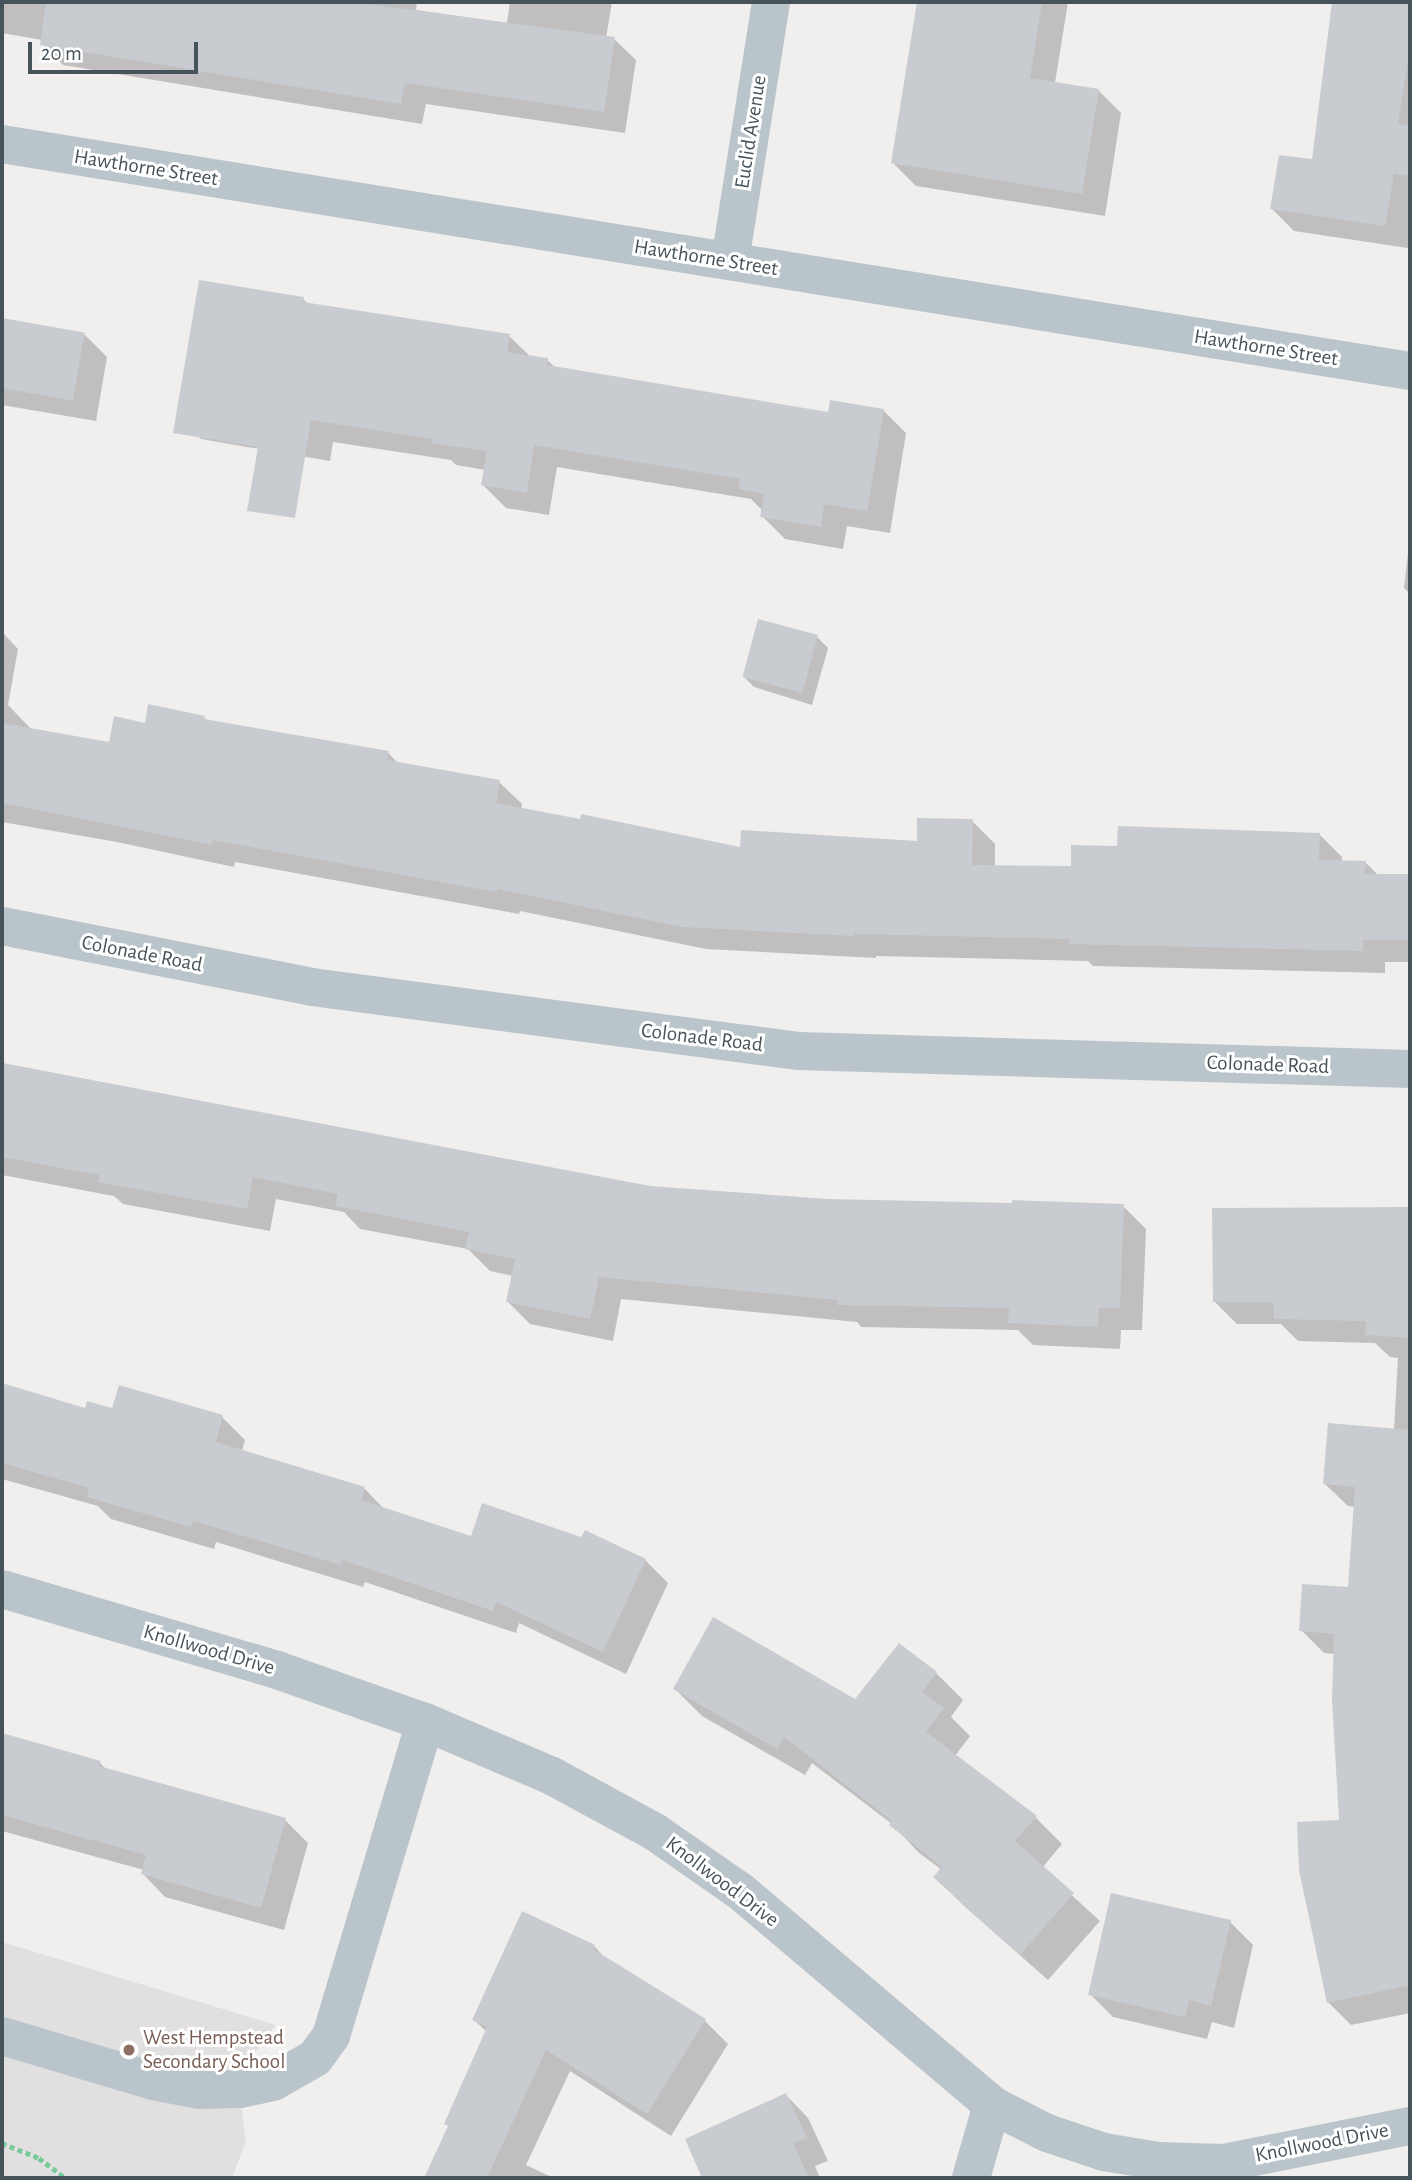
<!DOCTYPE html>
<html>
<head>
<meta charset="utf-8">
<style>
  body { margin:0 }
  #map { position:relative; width:1412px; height:2180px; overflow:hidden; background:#f1eeee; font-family:"Alegreya Sans",sans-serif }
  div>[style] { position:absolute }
  .education>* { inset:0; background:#e2dfe0 }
  .shadow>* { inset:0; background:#0003 }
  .building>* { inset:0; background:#c8ccd1; transform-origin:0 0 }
  .path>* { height:4.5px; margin-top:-2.25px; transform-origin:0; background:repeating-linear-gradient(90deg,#78ca9a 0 5px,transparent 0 8.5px) }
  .minor>* { height:38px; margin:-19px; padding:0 19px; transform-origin:19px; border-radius:19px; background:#bac4cb }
  .dots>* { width:19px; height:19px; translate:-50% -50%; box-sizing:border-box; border:4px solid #fff; border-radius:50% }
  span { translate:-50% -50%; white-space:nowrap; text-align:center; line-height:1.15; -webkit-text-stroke:6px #fff; paint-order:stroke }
  .street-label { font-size:21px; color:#47535b }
  .education-label { font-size:21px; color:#785e54 }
  .left { translate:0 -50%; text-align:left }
  .frame { position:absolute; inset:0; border:4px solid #47535b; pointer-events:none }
  .scale { position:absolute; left:28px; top:42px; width:170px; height:32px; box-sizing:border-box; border:4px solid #47535b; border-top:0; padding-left:9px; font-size:21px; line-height:24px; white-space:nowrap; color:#47535b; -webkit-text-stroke:5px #fff; paint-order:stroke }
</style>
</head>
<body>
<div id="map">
  <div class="education">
    <i style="clip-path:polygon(2px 1942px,276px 2025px,237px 2075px,246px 2141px,232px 2178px,2px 2178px)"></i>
  </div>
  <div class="shadow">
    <i style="clip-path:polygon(2px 2px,417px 2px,416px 10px,507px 23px,510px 2px,612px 2px,606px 38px,614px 39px,636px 60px,625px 133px,426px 104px,422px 124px,63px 65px,42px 44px,42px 40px,2px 33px)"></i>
    <i style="clip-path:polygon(919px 2px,1068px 2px,1055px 83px,1098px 90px,1121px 113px,1105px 216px,916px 186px,893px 163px)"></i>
    <i style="clip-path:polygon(1334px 2px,1410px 2px,1408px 248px,1294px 231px,1272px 209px,1314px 161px)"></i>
    <i style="clip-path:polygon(303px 299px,309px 305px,509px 336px,531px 357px,547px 360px,556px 368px,829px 414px,883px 410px,906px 433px,890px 533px,847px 526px,843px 549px,785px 539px,762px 516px,763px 511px,751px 499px,557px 467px,549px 515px,506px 508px,483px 485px,485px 470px,456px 465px,451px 460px,333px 442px,330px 461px,201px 439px,178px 416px)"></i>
    <i style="clip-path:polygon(2px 320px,84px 334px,107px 357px,96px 421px,2px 405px)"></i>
    <i style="clip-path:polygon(1410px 536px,1410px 594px,1404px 588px)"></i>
    <i style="clip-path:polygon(2px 632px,18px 649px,8px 705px,33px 731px,110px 744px,146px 725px,204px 718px,208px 721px,388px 753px,399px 764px,499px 782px,522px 804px,521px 810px,742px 849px,918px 842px,972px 821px,995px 844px,995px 867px,1072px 868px,1119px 848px,1319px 834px,1342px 857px,1342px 862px,1365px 862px,1379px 876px,1410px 876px,1410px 962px,1385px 962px,1385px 973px,1093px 966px,1088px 961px,876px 956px,876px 958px,706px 949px,520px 911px,519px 914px,235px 862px,234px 867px,117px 842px,2px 822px)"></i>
    <i style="clip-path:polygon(817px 637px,828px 648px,812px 705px,754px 687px,743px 676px)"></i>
    <i style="clip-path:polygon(2px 1063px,650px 1188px,828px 1201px,1123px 1206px,1146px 1229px,1142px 1330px,1121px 1330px,1120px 1349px,1033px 1345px,1018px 1330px,861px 1327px,857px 1322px,621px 1299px,613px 1341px,530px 1324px,507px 1301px,513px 1276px,490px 1271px,468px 1249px,360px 1229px,344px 1212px,276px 1199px,270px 1231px,123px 1204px,114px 1196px,2px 1175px)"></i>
    <i style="clip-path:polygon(1373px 1208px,1410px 1210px,1410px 2013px,1351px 2025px,1328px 2002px,1341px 1822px,1335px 1654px,1324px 1653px,1301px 1630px,1350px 1589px,1356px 1507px,1348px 1506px,1325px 1484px,1394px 1430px,1398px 1358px,1390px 1357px,1375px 1343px,1298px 1341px,1281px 1324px,1237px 1324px,1214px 1301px)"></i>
    <i style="clip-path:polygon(2px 1385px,86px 1410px,222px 1417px,245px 1440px,242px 1451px,364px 1488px,385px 1510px,472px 1539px,645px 1560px,668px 1583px,626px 1674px,519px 1623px,516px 1633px,365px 1582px,363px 1587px,216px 1542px,214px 1549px,111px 1519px,98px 1506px,2px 1479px)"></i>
    <i style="clip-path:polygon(936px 1673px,963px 1700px,951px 1717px,970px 1736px,955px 1756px,1035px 1817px,1062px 1844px,1042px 1868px,1100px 1921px,1048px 1980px,962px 1904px,935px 1877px,942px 1870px,918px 1852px,892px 1824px,812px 1763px,805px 1775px,702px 1716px,675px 1689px,855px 1702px)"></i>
    <i style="clip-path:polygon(2px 1735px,100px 1763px,106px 1769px,285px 1820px,308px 1843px,284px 1930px,165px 1897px,143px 1874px,144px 1870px,2px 1831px)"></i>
    <i style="clip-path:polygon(1230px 1922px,1253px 1945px,1234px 2028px,1212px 2022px,1207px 2039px,1113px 2017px,1090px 1994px)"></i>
    <i style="clip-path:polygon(594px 1946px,607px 1960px,705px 2021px,728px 2044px,671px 2136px,570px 2071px,526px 2165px,554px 2178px,426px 2178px,450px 2127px,487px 2032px,474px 2020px)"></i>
    <i style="clip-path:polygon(786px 2095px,808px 2118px,828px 2161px,815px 2166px,820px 2178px,722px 2178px,730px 2174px)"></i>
  </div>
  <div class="building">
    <i style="clip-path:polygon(46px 2px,352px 2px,615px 37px,604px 112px,405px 83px,401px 104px,40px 45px)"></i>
    <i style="clip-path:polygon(917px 2px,1042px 2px,1030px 78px,1099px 89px,1082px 194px,891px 163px)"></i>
    <i style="clip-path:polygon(1332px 2px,1410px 2px,1410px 48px,1398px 124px,1410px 126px,1410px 176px,1394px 174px,1385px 226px,1270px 209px,1279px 155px,1312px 159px)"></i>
    <i style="clip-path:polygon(199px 280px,304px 297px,303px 302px,510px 334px,507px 352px,548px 358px,547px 365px,828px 412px,830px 400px,884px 409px,867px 511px,824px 504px,821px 527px,760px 517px,764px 494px,738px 489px,740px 479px,534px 445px,527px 493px,481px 485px,487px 451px,431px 443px,432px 439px,311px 420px,295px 518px,247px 511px,258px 447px,173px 433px)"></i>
    <i style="left:2px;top:318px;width:84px;height:69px;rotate:10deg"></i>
    <i style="left:758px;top:619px;width:62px;height:60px;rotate:15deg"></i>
    <i style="clip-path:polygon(148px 704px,205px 716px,204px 719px,389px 751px,387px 760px,500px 780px,496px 803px,580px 819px,581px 814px,740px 847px,741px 830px,917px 841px,917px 818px,973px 819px,972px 865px,1071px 866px,1071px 845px,1117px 846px,1118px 826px,1320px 833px,1319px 860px,1366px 861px,1365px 874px,1410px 874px,1410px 940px,1363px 940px,1363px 951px,1069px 944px,1069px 939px,854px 934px,854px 936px,682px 927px,497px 889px,497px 892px,473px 888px,213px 840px,212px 845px,2px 803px,2px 723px,109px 742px,114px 716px,145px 723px)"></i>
    <i style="clip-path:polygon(2px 1063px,650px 1186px,828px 1199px,1012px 1203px,1012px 1200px,1124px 1204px,1120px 1308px,1099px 1308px,1098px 1327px,1008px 1323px,1009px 1308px,837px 1305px,837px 1300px,599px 1277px,590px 1319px,506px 1302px,515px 1259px,465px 1249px,469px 1232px,335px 1206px,338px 1194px,253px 1177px,247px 1209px,98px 1182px,99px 1175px,2px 1157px)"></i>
    <i style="clip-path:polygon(1410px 1207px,1410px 1338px,1365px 1335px,1366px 1321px,1274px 1319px,1273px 1302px,1213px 1302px,1212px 1208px)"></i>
    <i style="clip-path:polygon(2px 1383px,85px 1408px,87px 1401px,112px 1408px,119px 1385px,223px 1415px,216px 1442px,365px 1487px,361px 1500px,471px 1536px,482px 1503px,581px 1537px,585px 1530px,646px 1559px,603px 1652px,496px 1602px,493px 1611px,342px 1560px,341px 1565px,193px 1521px,191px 1527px,87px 1497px,89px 1488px,2px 1463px)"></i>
    <i style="clip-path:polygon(1328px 1423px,1410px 1430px,1410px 1985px,1327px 2003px,1299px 1870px,1297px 1822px,1339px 1820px,1332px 1700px,1334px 1634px,1299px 1631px,1302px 1584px,1348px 1587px,1355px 1487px,1323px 1484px)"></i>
    <i style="clip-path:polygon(713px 1617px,855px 1699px,899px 1643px,937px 1672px,922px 1692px,944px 1708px,926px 1732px,1037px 1816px,1015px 1841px,1074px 1893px,1020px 1955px,933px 1877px,942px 1867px,889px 1825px,892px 1821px,784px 1737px,777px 1749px,673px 1689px)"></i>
    <i style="clip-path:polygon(2px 1733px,101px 1761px,99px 1766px,286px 1818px,261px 1908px,141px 1874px,146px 1855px,2px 1815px)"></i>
    <i style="clip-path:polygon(1111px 1893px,1231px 1920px,1211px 2006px,1189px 2000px,1185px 2017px,1088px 1995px)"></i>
    <i style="clip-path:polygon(522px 1911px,595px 1945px,593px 1949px,706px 2019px,647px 2114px,546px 2050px,487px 2178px,424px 2178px,448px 2126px,444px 2124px,487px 2027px,472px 2020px)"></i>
    <i style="clip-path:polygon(786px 2093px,807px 2138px,793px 2143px,809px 2178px,702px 2178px,685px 2139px)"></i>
  </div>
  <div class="path">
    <i style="left:2px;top:2143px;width:40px;rotate:22deg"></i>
    <i style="left:39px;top:2158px;width:34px;rotate:37deg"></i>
  </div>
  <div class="minor">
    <i style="left:2px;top:144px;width:1426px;rotate:9.16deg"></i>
    <i style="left:730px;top:261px;width:262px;rotate:-81deg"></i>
    <i style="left:2px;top:926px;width:316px;rotate:11.1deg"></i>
    <i style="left:312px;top:987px;width:490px;rotate:7.5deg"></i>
    <i style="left:798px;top:1051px;width:612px;rotate:1.68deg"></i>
    <i style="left:2px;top:1589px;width:287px;rotate:16.4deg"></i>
    <i style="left:277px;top:1670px;width:157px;rotate:19.4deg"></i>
    <i style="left:425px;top:1722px;width:138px;rotate:23deg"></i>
    <i style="left:552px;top:1776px;width:117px;rotate:28.5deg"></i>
    <i style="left:655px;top:1832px;width:103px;rotate:34.8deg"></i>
    <i style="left:740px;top:1891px;width:331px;rotate:40.3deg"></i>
    <i style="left:992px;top:2105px;width:62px;rotate:27deg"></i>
    <i style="left:1047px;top:2133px;width:60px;rotate:18.4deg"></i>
    <i style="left:1104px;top:2152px;width:55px;rotate:9.5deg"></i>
    <i style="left:1158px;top:2161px;width:66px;rotate:1.7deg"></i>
    <i style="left:1224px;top:2163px;width:190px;rotate:-11.3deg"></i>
    <i style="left:2px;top:2036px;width:158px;rotate:16.6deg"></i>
    <i style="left:153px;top:2081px;width:48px;rotate:10.8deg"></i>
    <i style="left:200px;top:2090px;width:40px;rotate:-1.4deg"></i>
    <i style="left:240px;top:2089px;width:34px;rotate:-12deg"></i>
    <i style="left:273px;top:2082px;width:48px;rotate:-29.7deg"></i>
    <i style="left:315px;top:2058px;width:27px;rotate:-54deg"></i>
    <i style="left:331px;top:2036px;width:328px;rotate:-73.3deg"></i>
    <i style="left:971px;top:2178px;width:76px;rotate:-74deg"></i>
  </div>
  <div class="dots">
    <i style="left:129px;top:2050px;background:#8d6e63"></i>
  </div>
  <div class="street-label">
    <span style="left:751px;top:132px;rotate:-81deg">Euclid Avenue</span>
    <span style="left:146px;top:168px;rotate:9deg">Hawthorne Street</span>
    <span style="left:706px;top:258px;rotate:9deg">Hawthorne Street</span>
    <span style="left:1266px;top:348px;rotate:9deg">Hawthorne Street</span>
    <span style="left:142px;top:954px;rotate:11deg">Colonade Road</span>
    <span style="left:702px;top:1038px;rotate:7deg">Colonade Road</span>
    <span style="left:1268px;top:1065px;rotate:2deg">Colonade Road</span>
    <span style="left:209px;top:1650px;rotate:16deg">Knollwood Drive</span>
    <span style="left:722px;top:1882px;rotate:37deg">Knollwood Drive</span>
    <span style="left:1322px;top:2143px;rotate:-11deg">Knollwood Drive</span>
  </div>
  <div class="education-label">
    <span class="left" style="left:143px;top:2050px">West Hempstead<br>Secondary School</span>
  </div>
  <div class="frame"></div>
  <div class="scale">20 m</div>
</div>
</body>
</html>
